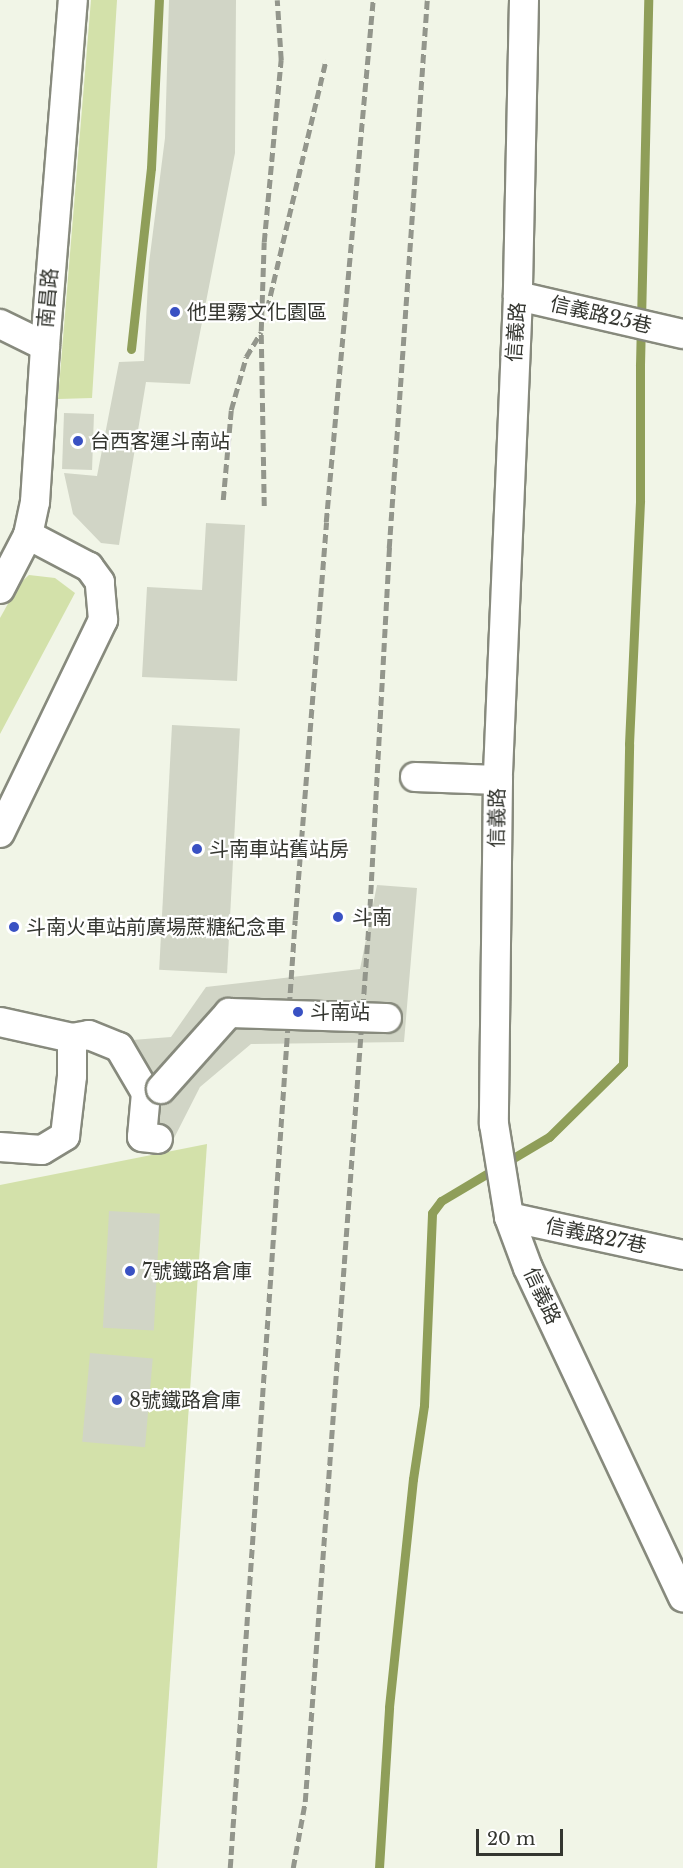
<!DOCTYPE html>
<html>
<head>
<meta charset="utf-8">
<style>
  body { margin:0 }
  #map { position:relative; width:683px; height:1868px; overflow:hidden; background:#f1f5e7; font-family:"Libre Baskerville","Noto Sans TC",serif }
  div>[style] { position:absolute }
  .green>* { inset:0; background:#d3e1aa }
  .stream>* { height:9px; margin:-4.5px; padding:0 4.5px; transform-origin:4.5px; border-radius:4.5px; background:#8f9e59 }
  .building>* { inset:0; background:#d1d5c6; transform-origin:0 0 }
  .roads { filter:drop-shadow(2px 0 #878a7d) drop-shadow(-2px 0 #878a7d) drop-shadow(0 2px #878a7d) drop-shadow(0 -2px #878a7d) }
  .minor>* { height:28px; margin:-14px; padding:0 14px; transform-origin:14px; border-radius:14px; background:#fff }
  .rail>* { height:4.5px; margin-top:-2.25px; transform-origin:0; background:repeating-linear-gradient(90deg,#93968c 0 9px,transparent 0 13.5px) }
  .bridges { filter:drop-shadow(2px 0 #878a7d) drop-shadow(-2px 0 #878a7d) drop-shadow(0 2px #878a7d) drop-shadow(0 -2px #878a7d) }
  .minor-bridge>* { height:28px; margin:-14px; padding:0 14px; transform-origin:14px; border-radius:14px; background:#fff }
  .dots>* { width:16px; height:16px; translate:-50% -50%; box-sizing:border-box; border:3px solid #fff; border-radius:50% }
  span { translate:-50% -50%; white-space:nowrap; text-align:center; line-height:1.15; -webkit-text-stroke:4.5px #fff; paint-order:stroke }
  .street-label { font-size:20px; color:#343630 }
  .poi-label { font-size:20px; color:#343630 }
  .left { translate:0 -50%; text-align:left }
  .scale { position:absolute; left:476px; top:1829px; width:87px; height:27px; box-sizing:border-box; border:3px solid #343630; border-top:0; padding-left:8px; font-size:18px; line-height:21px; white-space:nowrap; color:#343630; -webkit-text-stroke:4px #fff; paint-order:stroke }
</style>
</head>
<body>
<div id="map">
  <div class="green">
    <i style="clip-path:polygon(91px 0,117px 0,92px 398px,58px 399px)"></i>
    <i style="clip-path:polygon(29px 575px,55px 578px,75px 593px,0 734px,0 618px,19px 584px)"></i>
    <i style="clip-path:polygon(207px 1144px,157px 1868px,0 1868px,0 1185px)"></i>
  </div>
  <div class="stream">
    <i style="left:131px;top:349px;width:182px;rotate:-83.7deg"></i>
    <i style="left:151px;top:168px;width:168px;rotate:-87.3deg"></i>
    <i style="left:379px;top:1868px;width:161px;rotate:-86.4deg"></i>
    <i style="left:389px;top:1707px;width:229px;rotate:-84deg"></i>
    <i style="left:413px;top:1479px;width:75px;rotate:-81.5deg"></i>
    <i style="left:424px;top:1405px;width:192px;rotate:-87.6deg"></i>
    <i style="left:432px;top:1213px;width:15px;rotate:-53deg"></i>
    <i style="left:441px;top:1201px;width:126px;rotate:-30.7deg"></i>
    <i style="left:549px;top:1137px;width:104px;rotate:-44.6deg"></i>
    <i style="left:623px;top:1064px;width:320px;rotate:-88.9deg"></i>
    <i style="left:629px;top:744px;width:244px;rotate:-87.4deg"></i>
    <i style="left:640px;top:500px;width:135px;rotate:-90deg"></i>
    <i style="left:640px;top:365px;width:365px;rotate:-88.7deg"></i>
  </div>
  <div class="building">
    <i style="clip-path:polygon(169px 0,236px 0,235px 153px,190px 384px,146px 382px,119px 545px,101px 543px,73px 514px,64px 473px,97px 476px,119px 362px,144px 361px,149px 263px,165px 138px)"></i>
    <i style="left:64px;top:413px;width:30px;height:56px;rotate:2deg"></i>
    <i style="clip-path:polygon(206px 523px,245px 525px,237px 681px,142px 677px,147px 587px,202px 590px)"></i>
    <i style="left:172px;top:725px;width:68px;height:245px;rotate:3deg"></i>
    <i style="clip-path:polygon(377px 885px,417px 888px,404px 1042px,251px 1044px,200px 1087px,168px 1150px,127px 1145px,132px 1040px,171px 1037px,206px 987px,360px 969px)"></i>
    <i style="left:109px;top:1211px;width:51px;height:117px;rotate:3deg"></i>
    <i style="left:90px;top:1353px;width:63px;height:89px;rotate:5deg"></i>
  </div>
  <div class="roads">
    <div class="minor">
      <i style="left:524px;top:0;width:296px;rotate:91.2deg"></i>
      <i style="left:518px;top:296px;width:484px;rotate:92.4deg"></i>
      <i style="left:498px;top:780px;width:344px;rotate:90.7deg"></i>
      <i style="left:494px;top:1124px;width:94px;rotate:80.8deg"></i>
      <i style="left:509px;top:1217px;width:54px;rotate:69.6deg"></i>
      <i style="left:528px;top:1268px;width:364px;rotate:64.8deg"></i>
      <i style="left:518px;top:296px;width:169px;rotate:13deg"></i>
      <i style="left:0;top:324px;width:50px;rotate:26.1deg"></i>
      <i style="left:0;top:589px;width:61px;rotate:-62.6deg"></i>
      <i style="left:28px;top:535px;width:34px;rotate:-78deg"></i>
      <i style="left:35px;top:502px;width:156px;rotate:-86.3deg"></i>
      <i style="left:45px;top:346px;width:347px;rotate:-85.4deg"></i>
      <i style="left:415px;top:777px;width:83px;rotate:2.1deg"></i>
      <i style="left:0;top:833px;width:237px;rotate:-64.2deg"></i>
      <i style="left:103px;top:620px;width:38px;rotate:-95deg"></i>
      <i style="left:100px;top:582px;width:19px;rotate:-126deg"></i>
      <i style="left:89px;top:567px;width:69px;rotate:-152.3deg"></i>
      <i style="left:0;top:1022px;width:74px;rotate:12.5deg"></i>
      <i style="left:72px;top:1038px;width:17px;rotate:-10deg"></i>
      <i style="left:89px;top:1035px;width:32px;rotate:22deg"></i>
      <i style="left:119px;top:1047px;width:53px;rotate:59.6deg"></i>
      <i style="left:146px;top:1093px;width:44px;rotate:95.2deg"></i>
      <i style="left:142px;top:1137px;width:16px;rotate:7deg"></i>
      <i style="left:0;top:1147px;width:42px;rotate:4.1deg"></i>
      <i style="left:42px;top:1150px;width:27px;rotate:-31deg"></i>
      <i style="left:65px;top:1136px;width:60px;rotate:-83.3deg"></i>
      <i style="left:72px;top:1076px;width:38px;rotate:-90deg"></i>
      <i style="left:509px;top:1217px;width:178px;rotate:12.3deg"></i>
    </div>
  </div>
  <div class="rail">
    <i style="left:267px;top:309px;width:256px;rotate:-76.7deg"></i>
    <i style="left:223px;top:500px;width:90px;rotate:-84.9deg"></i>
    <i style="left:231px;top:410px;width:55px;rotate:-74.2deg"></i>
    <i style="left:246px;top:357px;width:29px;rotate:-59deg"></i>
    <i style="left:264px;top:506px;width:175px;rotate:-91deg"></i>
    <i style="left:261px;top:331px;width:89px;rotate:-88.1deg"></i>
    <i style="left:264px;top:242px;width:183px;rotate:-84.7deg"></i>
    <i style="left:281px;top:60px;width:60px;rotate:-93.8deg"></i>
    <i style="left:230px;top:1868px;width:950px;rotate:-86.08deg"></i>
    <i style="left:295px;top:920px;width:399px;rotate:-85.5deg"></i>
    <i style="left:326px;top:522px;width:524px;rotate:-84.86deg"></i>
    <i style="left:293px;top:1868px;width:67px;rotate:-79.7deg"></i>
    <i style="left:305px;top:1802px;width:883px;rotate:-85.85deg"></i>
    <i style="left:369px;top:921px;width:374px;rotate:-86.9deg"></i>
    <i style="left:389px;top:548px;width:549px;rotate:-86.03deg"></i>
  </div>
  <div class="bridges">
    <div class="minor-bridge">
      <i style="left:161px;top:1089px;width:102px;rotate:-48.2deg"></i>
      <i style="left:229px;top:1013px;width:158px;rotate:1.8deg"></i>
    </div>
  </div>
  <div class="dots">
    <i style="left:175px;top:312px;background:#3951c3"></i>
    <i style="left:78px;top:441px;background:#3951c3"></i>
    <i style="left:197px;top:849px;background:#3951c3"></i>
    <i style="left:338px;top:917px;background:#3951c3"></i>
    <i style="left:14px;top:927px;background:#3951c3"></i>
    <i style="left:298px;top:1012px;background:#3951c3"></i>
    <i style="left:130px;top:1271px;background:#3951c3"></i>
    <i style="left:117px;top:1400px;background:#3951c3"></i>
  </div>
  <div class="street-label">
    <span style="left:48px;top:298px;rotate:-85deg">南昌路</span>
    <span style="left:601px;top:315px;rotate:13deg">信義路25巷</span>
    <span style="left:516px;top:332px;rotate:-86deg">信義路</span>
    <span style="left:497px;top:818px;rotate:-89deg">信義路</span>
    <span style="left:596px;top:1236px;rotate:12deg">信義路27巷</span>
    <span style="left:542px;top:1296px;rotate:65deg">信義路</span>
  </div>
  <div class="poi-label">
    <span class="left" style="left:187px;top:312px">他里霧文化園區</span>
    <span class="left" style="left:90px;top:441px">台西客運斗南站</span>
    <span class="left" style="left:209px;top:849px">斗南車站舊站房</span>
    <span class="left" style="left:352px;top:917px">斗南</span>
    <span class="left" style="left:26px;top:927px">斗南火車站前廣場蔗糖紀念車</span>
    <span class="left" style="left:310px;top:1012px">斗南站</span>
    <span class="left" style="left:142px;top:1271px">7號鐵路倉庫</span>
    <span class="left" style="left:129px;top:1400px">8號鐵路倉庫</span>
  </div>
  <div class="scale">20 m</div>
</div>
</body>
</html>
